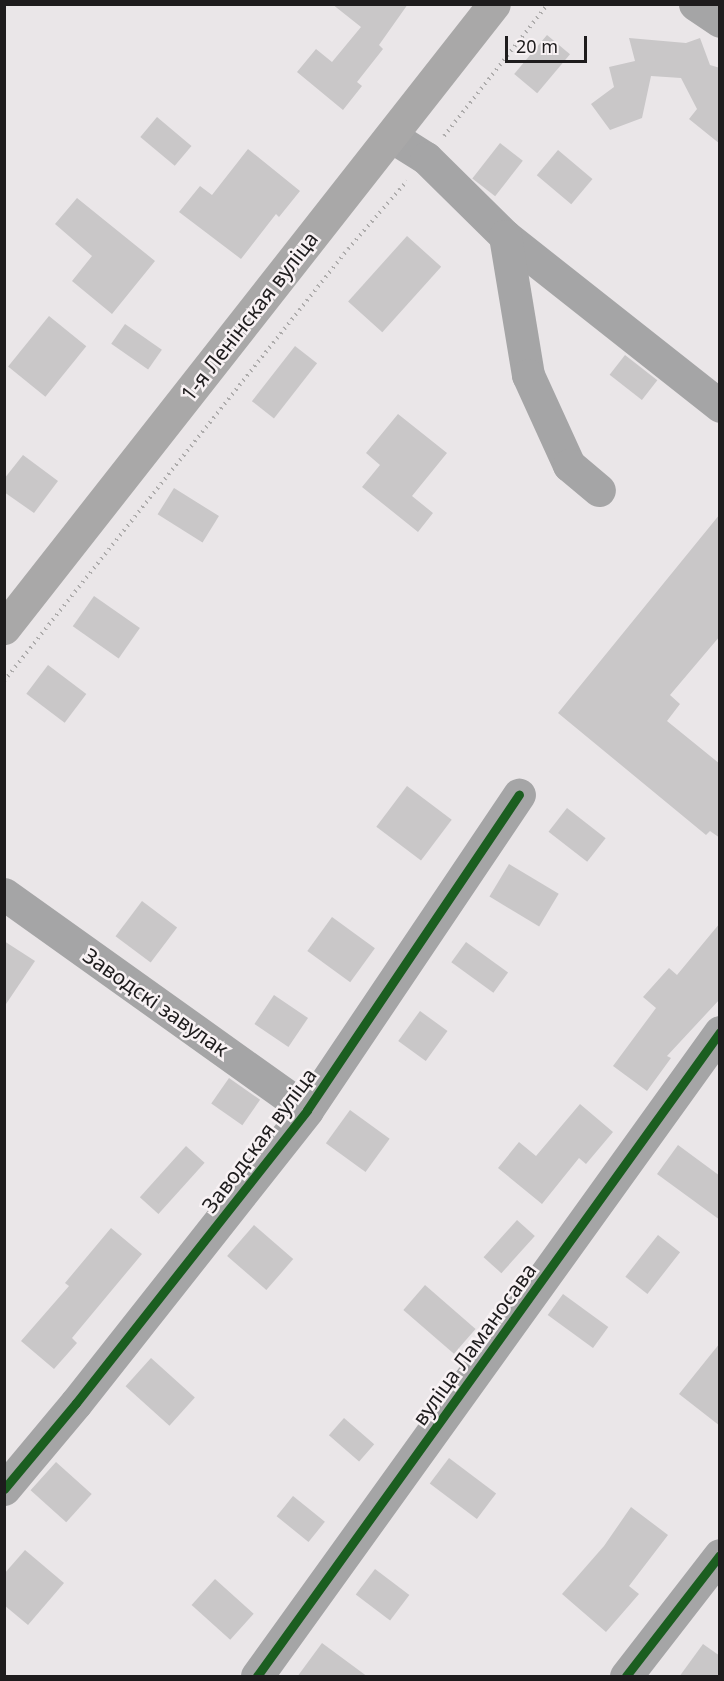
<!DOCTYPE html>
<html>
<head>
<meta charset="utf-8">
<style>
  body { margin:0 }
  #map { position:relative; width:724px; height:1681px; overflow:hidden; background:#eae6e8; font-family:"Noto Sans",sans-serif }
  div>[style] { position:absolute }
  .building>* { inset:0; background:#c9c7c8; transform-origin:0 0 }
  .path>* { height:4px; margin-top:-2px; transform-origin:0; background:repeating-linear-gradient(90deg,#aeacac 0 1.5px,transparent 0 6px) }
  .minor>* { height:33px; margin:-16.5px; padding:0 16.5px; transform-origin:16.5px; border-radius:16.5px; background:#a5a5a6 }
  .major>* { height:33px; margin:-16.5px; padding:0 16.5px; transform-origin:16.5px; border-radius:16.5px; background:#a9a8a8 }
  .cycleway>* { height:9px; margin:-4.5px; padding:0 4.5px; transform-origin:4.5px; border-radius:4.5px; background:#1b5e20 }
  span { translate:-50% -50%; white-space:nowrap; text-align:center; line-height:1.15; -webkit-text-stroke:5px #f8f2f4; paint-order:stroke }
  .street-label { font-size:21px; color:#1e1c1d }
  .frame { position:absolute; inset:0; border:6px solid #1e1c1d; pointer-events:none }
  .scale { position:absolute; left:505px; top:36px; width:82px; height:27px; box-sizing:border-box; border:3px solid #1e1c1d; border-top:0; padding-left:8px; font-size:18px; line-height:21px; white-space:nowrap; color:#1e1c1d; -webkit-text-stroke:4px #f8f2f4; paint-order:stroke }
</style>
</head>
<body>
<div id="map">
  <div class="building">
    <i style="clip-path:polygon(332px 4px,408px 4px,379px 45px,383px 49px,357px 82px,362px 86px,343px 110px,297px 72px,316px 49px,332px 62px,361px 27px)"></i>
    <i style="left:547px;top:35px;width:30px;height:51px;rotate:40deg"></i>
    <i style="clip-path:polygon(629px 38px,686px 43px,700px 38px,710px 65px,720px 68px,720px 144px,689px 119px,697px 109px,681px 78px,651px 76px,642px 118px,610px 130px,591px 104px,614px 87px,609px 67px,635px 61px)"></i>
    <i style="left:157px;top:117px;width:45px;height:26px;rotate:40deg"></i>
    <i style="left:500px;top:143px;width:29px;height:45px;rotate:38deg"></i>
    <i style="clip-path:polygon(248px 149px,300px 191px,279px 217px,276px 214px,241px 259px,179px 212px,200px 186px,212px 195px)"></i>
    <i style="left:558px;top:150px;width:45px;height:33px;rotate:40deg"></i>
    <i style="clip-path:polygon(77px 198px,155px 261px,112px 314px,72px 281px,92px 256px,55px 224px)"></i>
    <i style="left:407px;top:236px;width:46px;height:88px;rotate:42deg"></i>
    <i style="left:49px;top:316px;width:48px;height:65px;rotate:39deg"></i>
    <i style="left:125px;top:324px;width:45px;height:24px;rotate:35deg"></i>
    <i style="left:295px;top:346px;width:28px;height:70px;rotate:38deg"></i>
    <i style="left:625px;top:355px;width:41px;height:25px;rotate:38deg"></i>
    <i style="clip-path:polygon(398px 414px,447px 453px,412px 496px,433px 513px,418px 532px,362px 487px,380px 465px,366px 453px)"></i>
    <i style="clip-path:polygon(23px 455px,58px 481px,34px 513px,4px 492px,4px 479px)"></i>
    <i style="left:174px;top:488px;width:53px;height:31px;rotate:32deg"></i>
    <i style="clip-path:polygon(720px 514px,720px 636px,670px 695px,680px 704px,667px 721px,720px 764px,720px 838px,710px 831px,706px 835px,558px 713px)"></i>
    <i style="left:94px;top:596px;width:56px;height:37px;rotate:35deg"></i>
    <i style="left:48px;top:665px;width:48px;height:36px;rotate:37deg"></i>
    <i style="left:407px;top:786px;width:56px;height:51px;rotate:37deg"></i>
    <i style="left:567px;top:808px;width:49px;height:30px;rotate:38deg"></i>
    <i style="left:509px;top:864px;width:58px;height:38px;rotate:31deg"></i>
    <i style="left:142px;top:901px;width:44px;height:44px;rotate:37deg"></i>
    <i style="left:332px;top:917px;width:53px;height:42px;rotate:36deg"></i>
    <i style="clip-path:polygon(720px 923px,720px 999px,667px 1056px,671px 1058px,647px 1091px,613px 1066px,656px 1008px,643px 997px,669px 968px,677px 975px)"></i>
    <i style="clip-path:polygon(4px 941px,35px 961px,4px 1007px)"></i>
    <i style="left:466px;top:942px;width:52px;height:25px;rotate:36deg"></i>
    <i style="left:274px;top:995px;width:41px;height:35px;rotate:34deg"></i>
    <i style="left:420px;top:1011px;width:34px;height:37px;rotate:36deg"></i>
    <i style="left:229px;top:1078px;width:38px;height:31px;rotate:35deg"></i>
    <i style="clip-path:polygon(580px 1104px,613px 1132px,586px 1164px,579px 1158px,542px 1204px,498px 1168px,519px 1142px,536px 1156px)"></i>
    <i style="left:350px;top:1110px;width:49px;height:41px;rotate:36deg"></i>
    <i style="clip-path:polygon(678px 1145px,720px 1176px,720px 1220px,657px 1174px)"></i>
    <i style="left:186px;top:1146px;width:25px;height:69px;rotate:42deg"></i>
    <i style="left:517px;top:1220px;width:24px;height:50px;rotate:42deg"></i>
    <i style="left:254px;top:1225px;width:52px;height:41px;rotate:41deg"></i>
    <i style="clip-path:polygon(111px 1228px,142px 1254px,72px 1338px,77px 1343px,54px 1369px,21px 1341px,69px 1286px,65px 1283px)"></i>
    <i style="left:658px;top:1235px;width:28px;height:53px;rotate:38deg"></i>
    <i style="left:425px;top:1285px;width:67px;height:33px;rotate:41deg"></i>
    <i style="left:563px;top:1294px;width:56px;height:26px;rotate:36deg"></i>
    <i style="clip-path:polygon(720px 1343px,720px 1426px,679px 1394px)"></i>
    <i style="left:151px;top:1358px;width:59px;height:38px;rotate:42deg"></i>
    <i style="left:344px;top:1418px;width:40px;height:23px;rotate:41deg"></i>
    <i style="left:449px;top:1458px;width:59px;height:32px;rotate:37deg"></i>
    <i style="left:56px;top:1462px;width:48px;height:38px;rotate:42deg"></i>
    <i style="left:293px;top:1496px;width:41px;height:26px;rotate:39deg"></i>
    <i style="clip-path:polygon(631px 1507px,668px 1535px,629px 1586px,639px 1594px,606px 1632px,562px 1594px,604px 1546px)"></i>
    <i style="clip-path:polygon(25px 1550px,64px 1583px,28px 1625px,4px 1605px,4px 1574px)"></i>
    <i style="left:375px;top:1569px;width:43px;height:32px;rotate:37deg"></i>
    <i style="left:215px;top:1579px;width:52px;height:35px;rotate:42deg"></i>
    <i style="clip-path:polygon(322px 1643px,368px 1677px,297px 1677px)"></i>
    <i style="clip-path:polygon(703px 1644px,720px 1656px,720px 1677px,679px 1677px)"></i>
  </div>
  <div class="path">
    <i style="left:444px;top:136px;width:168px;rotate:-51.8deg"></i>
    <i style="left:4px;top:681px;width:552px;rotate:-51.47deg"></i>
    <i style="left:348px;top:249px;width:90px;rotate:-49.1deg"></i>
  </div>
  <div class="minor">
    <i style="left:695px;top:4px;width:30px;rotate:34deg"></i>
    <i style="left:391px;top:136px;width:41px;rotate:32.2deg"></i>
    <i style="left:426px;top:158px;width:111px;rotate:44.6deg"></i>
    <i style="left:505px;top:236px;width:274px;rotate:38.3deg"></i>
    <i style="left:505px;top:236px;width:141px;rotate:80.6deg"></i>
    <i style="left:528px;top:375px;width:99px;rotate:65.5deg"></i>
    <i style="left:569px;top:465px;width:39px;rotate:40deg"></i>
    <i style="left:4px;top:894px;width:372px;rotate:35.5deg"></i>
    <i style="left:4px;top:1489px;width:112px;rotate:-50.1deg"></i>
    <i style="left:76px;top:1403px;width:373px;rotate:-51.7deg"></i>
    <i style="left:307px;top:1110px;width:380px;rotate:-56.1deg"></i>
    <i style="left:257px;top:1676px;width:793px;rotate:-54.29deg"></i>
    <i style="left:626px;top:1676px;width:153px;rotate:-52.2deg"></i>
  </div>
  <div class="major">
    <i style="left:4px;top:628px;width:793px;rotate:-51.86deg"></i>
  </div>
  <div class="cycleway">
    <i style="left:4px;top:1489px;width:112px;rotate:-50.1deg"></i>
    <i style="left:76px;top:1403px;width:373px;rotate:-51.7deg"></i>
    <i style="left:307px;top:1110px;width:380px;rotate:-56.1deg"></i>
    <i style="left:257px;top:1676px;width:793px;rotate:-54.29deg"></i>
    <i style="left:626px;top:1676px;width:153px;rotate:-52.2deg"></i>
  </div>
  <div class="street-label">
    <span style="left:249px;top:316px;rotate:-52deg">1-я Ленінская вуліца</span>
    <span style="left:156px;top:1002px;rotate:35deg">Заводскі завулак</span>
    <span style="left:259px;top:1140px;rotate:-53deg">Заводская вуліца</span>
    <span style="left:474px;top:1344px;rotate:-54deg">вуліца Ламаносава</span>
  </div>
  <div class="frame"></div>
  <div class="scale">20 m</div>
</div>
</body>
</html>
